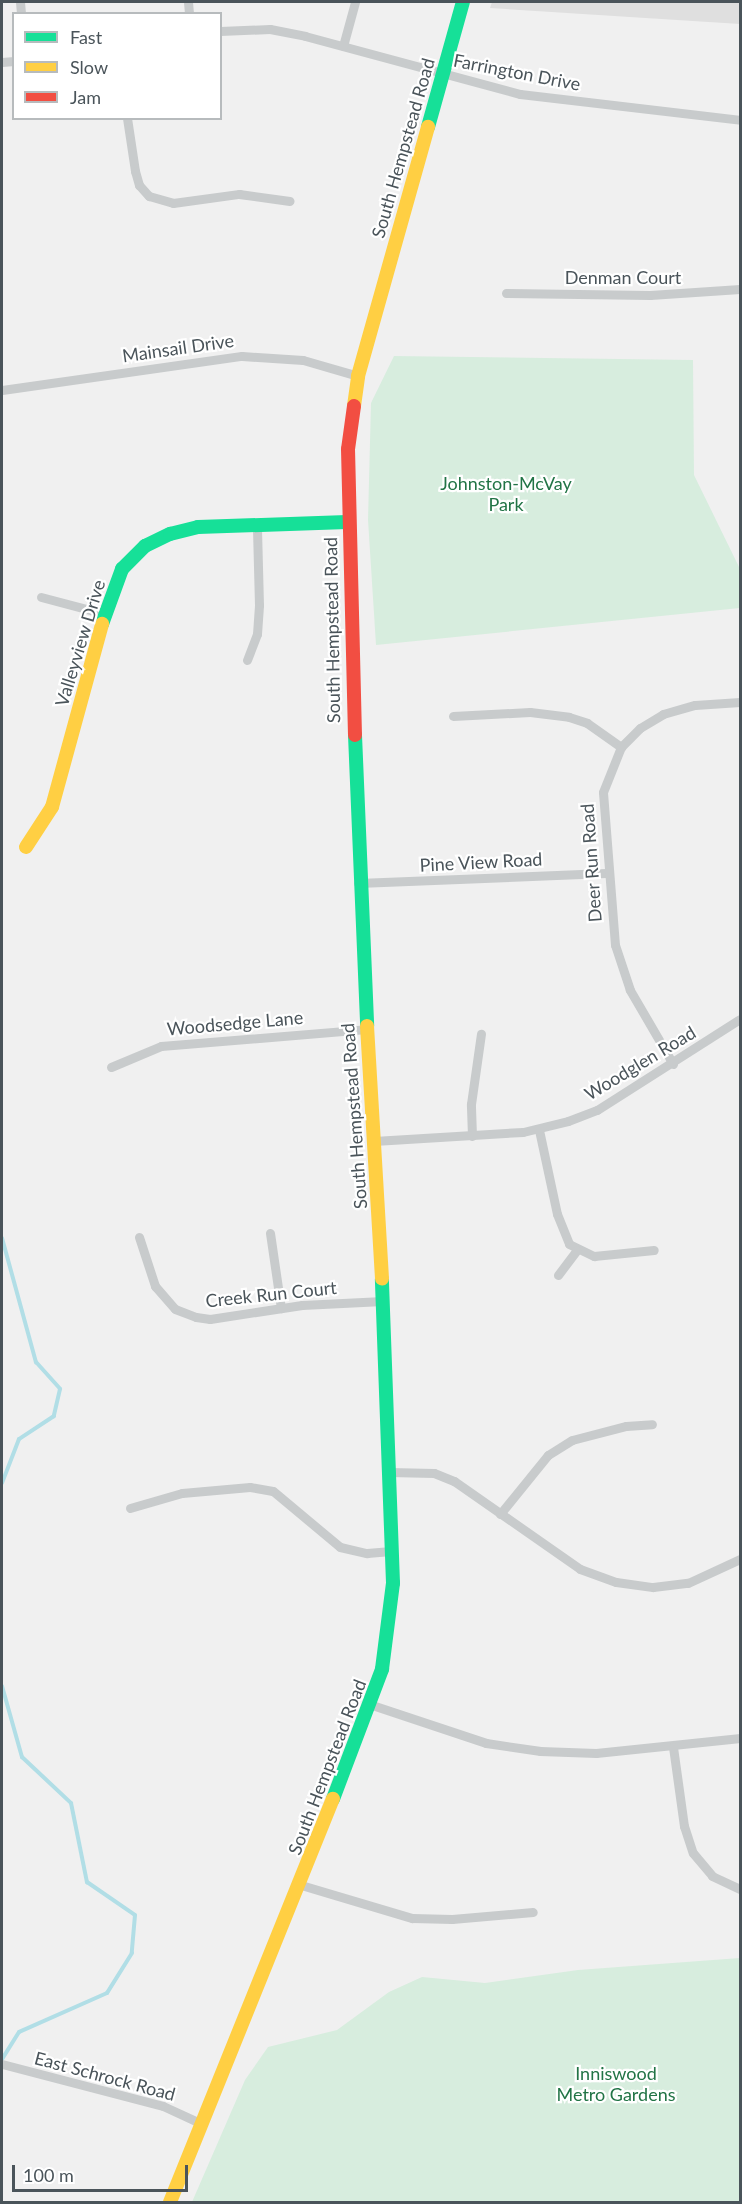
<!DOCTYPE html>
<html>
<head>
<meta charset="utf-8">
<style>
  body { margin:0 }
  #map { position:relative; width:742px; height:2204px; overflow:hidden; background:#f0f0f0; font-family:Lato,sans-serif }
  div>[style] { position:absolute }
  .education>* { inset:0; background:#dfdfdf }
  .green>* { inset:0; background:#d7edde }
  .stream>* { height:4px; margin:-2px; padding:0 2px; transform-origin:2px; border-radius:2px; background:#b1dee6 }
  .street>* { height:9px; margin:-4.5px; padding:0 4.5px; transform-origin:4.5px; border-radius:4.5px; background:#c8cbcc }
  .fast>* { height:14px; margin:-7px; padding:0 7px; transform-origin:7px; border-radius:7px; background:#16e098 }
  .slow>* { height:14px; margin:-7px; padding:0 7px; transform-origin:7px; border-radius:7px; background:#ffcf43 }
  .jam>* { height:14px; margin:-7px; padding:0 7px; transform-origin:7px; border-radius:7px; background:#f24e42 }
  span { translate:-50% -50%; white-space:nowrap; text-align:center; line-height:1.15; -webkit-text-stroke:4.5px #fff; paint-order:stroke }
  .street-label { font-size:18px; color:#4a545a }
  .park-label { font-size:18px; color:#227446 }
  .frame { position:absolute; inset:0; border:3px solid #4a545a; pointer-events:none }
  .legend { position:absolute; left:12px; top:12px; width:210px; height:108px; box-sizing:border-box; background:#fff; border:2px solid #b7bbbd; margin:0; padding:8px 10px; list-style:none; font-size:18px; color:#4a545a }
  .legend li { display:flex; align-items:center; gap:12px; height:30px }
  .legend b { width:30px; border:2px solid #b7bbbd }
  .scale { position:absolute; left:12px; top:2165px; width:176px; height:27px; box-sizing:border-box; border:3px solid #4a545a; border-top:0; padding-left:8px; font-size:18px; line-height:21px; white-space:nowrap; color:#4a545a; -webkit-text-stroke:4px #fff; paint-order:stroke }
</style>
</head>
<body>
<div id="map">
  <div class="education">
    <i style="clip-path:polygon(492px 2px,740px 2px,740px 24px,490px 8px)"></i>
  </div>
  <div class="green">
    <i style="clip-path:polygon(394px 356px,693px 360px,694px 475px,740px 569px,740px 608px,376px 645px,368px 520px,371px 403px)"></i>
    <i style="clip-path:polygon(740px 1958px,740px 2202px,192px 2202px,245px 2080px,268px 2047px,337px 2030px,389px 1992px,422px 1977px,485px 1983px,578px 1970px)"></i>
  </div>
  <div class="stream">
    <i style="left:2px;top:1238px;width:129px;rotate:74.7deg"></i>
    <i style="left:36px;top:1362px;width:36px;rotate:48deg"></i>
    <i style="left:60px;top:1389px;width:28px;rotate:103deg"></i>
    <i style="left:54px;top:1416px;width:42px;rotate:146.7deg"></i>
    <i style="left:19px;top:1439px;width:47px;rotate:111.1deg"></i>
    <i style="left:2px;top:1686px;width:74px;rotate:74.3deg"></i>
    <i style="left:22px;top:1757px;width:67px;rotate:43.2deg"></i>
    <i style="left:71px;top:1803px;width:81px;rotate:78.6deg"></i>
    <i style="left:87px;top:1882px;width:58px;rotate:34.5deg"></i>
    <i style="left:135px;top:1915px;width:38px;rotate:95deg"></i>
    <i style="left:132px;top:1953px;width:47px;rotate:122deg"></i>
    <i style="left:107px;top:1993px;width:96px;rotate:156.1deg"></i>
    <i style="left:19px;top:2032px;width:32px;rotate:122deg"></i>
  </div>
  <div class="street">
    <i style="left:20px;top:2px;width:12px;rotate:85deg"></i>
    <i style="left:188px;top:2px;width:12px;rotate:85deg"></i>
    <i style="left:220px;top:31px;width:50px;rotate:-2.3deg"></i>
    <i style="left:270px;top:29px;width:36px;rotate:11deg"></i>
    <i style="left:305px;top:36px;width:223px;rotate:15.1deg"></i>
    <i style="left:520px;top:94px;width:222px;rotate:6.7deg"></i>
    <i style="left:343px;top:46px;width:46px;rotate:-74.7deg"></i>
    <i style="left:2px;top:62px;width:12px;rotate:-5deg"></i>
    <i style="left:127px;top:118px;width:54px;rotate:81.4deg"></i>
    <i style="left:135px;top:171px;width:15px;rotate:74deg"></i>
    <i style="left:139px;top:185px;width:15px;rotate:48deg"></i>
    <i style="left:149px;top:196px;width:25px;rotate:16deg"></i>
    <i style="left:173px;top:203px;width:67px;rotate:-7.8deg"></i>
    <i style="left:239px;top:194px;width:51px;rotate:7.8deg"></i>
    <i style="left:506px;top:293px;width:144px;rotate:0.8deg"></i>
    <i style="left:650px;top:295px;width:90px;rotate:-3.8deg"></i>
    <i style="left:2px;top:390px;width:242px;rotate:-8.1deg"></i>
    <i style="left:242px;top:356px;width:61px;rotate:3.8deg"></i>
    <i style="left:303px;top:360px;width:57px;rotate:16.2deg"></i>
    <i style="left:41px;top:597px;width:66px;rotate:14.9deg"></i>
    <i style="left:247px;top:660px;width:28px;rotate:-69deg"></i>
    <i style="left:257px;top:634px;width:29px;rotate:-86deg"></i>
    <i style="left:259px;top:605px;width:79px;rotate:-91.5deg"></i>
    <i style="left:453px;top:716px;width:77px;rotate:-3deg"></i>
    <i style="left:530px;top:712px;width:39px;rotate:7deg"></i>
    <i style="left:569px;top:717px;width:19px;rotate:18deg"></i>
    <i style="left:587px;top:723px;width:42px;rotate:35.2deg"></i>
    <i style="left:358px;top:883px;width:248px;rotate:-2.3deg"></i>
    <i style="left:673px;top:1064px;width:86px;rotate:-120.2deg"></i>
    <i style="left:630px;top:990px;width:47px;rotate:-108.4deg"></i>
    <i style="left:615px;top:945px;width:153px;rotate:-94.5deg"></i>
    <i style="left:603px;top:792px;width:48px;rotate:-68.2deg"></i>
    <i style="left:621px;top:747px;width:27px;rotate:-45deg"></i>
    <i style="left:640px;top:728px;width:27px;rotate:-31deg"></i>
    <i style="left:663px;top:714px;width:33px;rotate:-16deg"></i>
    <i style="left:695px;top:705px;width:45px;rotate:-3.8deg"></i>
    <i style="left:111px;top:1067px;width:54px;rotate:-22.8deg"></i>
    <i style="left:161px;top:1046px;width:206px;rotate:-4.7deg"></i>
    <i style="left:539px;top:1130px;width:86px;rotate:77.9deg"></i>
    <i style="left:557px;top:1214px;width:32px;rotate:68deg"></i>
    <i style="left:569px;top:1244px;width:28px;rotate:26deg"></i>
    <i style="left:594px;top:1256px;width:60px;rotate:-5.7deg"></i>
    <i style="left:472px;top:1136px;width:32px;rotate:-92deg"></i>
    <i style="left:471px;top:1104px;width:71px;rotate:-81.9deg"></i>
    <i style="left:374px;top:1141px;width:149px;rotate:-3.5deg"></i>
    <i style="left:523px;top:1132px;width:46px;rotate:-13.7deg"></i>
    <i style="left:568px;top:1121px;width:31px;rotate:-21deg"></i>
    <i style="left:597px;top:1110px;width:169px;rotate:-32.5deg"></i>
    <i style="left:270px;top:1233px;width:76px;rotate:81.7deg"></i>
    <i style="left:139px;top:1237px;width:52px;rotate:71.9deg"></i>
    <i style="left:155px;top:1286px;width:30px;rotate:49deg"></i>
    <i style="left:175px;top:1309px;width:22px;rotate:21deg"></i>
    <i style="left:196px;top:1317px;width:14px;rotate:8deg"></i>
    <i style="left:210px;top:1319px;width:93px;rotate:-8.7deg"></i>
    <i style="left:302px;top:1305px;width:81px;rotate:-2.8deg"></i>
    <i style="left:558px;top:1275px;width:31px;rotate:-53deg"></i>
    <i style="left:389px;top:1472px;width:45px;rotate:1.3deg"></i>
    <i style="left:434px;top:1473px;width:22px;rotate:22deg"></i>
    <i style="left:454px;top:1481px;width:154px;rotate:34.9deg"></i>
    <i style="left:580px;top:1569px;width:38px;rotate:20deg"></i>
    <i style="left:616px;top:1582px;width:37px;rotate:8deg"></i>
    <i style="left:653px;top:1587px;width:35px;rotate:-7deg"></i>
    <i style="left:688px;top:1583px;width:57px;rotate:-24.8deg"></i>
    <i style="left:130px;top:1508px;width:54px;rotate:-16.1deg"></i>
    <i style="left:182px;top:1493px;width:68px;rotate:-5deg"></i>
    <i style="left:250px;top:1487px;width:23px;rotate:10deg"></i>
    <i style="left:273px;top:1491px;width:87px;rotate:39.9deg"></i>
    <i style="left:340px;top:1547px;width:28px;rotate:13deg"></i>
    <i style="left:367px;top:1553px;width:24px;rotate:-5deg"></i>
    <i style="left:500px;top:1514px;width:76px;rotate:-50.9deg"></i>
    <i style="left:548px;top:1455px;width:28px;rotate:-32deg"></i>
    <i style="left:572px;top:1440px;width:56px;rotate:-14.5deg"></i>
    <i style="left:626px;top:1426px;width:26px;rotate:-4deg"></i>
    <i style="left:372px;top:1705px;width:120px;rotate:18.4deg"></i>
    <i style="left:486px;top:1743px;width:55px;rotate:8.4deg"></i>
    <i style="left:540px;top:1751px;width:56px;rotate:2deg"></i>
    <i style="left:596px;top:1753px;width:145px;rotate:-5.9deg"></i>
    <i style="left:673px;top:1747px;width:80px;rotate:82.1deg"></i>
    <i style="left:684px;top:1826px;width:28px;rotate:72deg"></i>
    <i style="left:693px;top:1853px;width:30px;rotate:50deg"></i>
    <i style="left:712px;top:1876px;width:31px;rotate:25deg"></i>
    <i style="left:301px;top:1885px;width:116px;rotate:16.6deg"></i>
    <i style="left:412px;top:1918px;width:40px;rotate:1.4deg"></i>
    <i style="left:452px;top:1919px;width:81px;rotate:-4.9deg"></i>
    <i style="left:2px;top:2064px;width:166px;rotate:14.6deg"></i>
    <i style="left:163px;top:2106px;width:41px;rotate:24.7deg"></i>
  </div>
  <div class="fast">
    <i style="left:428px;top:127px;width:130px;rotate:-74.4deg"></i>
    <i style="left:102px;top:624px;width:59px;rotate:-70deg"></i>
    <i style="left:122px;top:569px;width:33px;rotate:-45deg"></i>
    <i style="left:145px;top:546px;width:28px;rotate:-26deg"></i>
    <i style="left:170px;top:534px;width:29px;rotate:-14deg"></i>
    <i style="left:198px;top:527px;width:149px;rotate:-1.9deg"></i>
    <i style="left:355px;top:735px;width:291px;rotate:87.6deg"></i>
    <i style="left:333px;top:1799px;width:139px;rotate:-69.3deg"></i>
    <i style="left:382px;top:1669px;width:87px;rotate:-82.7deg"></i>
    <i style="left:393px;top:1583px;width:304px;rotate:-92.1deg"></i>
  </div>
  <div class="slow">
    <i style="left:354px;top:406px;width:30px;rotate:-82deg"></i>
    <i style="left:358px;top:376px;width:259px;rotate:-74.3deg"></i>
    <i style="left:26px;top:847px;width:48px;rotate:-57deg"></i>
    <i style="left:52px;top:807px;width:190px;rotate:-74.7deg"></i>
    <i style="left:367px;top:1026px;width:253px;rotate:86.6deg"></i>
    <i style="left:170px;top:2202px;width:435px;rotate:-68deg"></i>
  </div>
  <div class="jam">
    <i style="left:354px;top:406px;width:43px;rotate:97.9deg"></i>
    <i style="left:348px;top:449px;width:286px;rotate:88.6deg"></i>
  </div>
  <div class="street-label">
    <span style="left:517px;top:72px;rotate:11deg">Farrington Drive</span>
    <span style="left:403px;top:148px;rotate:-74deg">South Hempstead Road</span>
    <span style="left:623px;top:277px">Denman Court</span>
    <span style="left:178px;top:348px;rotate:-8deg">Mainsail Drive</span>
    <span style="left:332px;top:630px;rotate:-91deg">South Hempstead Road</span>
    <span style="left:80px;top:643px;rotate:-73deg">Valleyview Drive</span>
    <span style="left:481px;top:862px;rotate:-3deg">Pine View Road</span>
    <span style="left:591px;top:863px;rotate:-94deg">Deer Run Road</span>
    <span style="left:235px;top:1023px;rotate:-5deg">Woodsedge Lane</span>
    <span style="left:640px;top:1063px;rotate:-31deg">Woodglen Road</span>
    <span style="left:354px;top:1116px;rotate:-94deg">South Hempstead Road</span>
    <span style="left:271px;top:1294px;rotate:-6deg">Creek Run Court</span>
    <span style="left:327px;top:1767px;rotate:-69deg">South Hempstead Road</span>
    <span style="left:105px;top:2076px;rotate:15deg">East Schrock Road</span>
  </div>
  <div class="park-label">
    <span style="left:506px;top:494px">Johnston-McVay<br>Park</span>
    <span style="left:616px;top:2084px">Inniswood<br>Metro Gardens</span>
  </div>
  <div class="frame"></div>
  <ul class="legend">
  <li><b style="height:8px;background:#16e098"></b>Fast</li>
  <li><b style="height:8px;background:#ffcf43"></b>Slow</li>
  <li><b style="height:8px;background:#f24e42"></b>Jam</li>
  </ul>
  <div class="scale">100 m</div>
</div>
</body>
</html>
